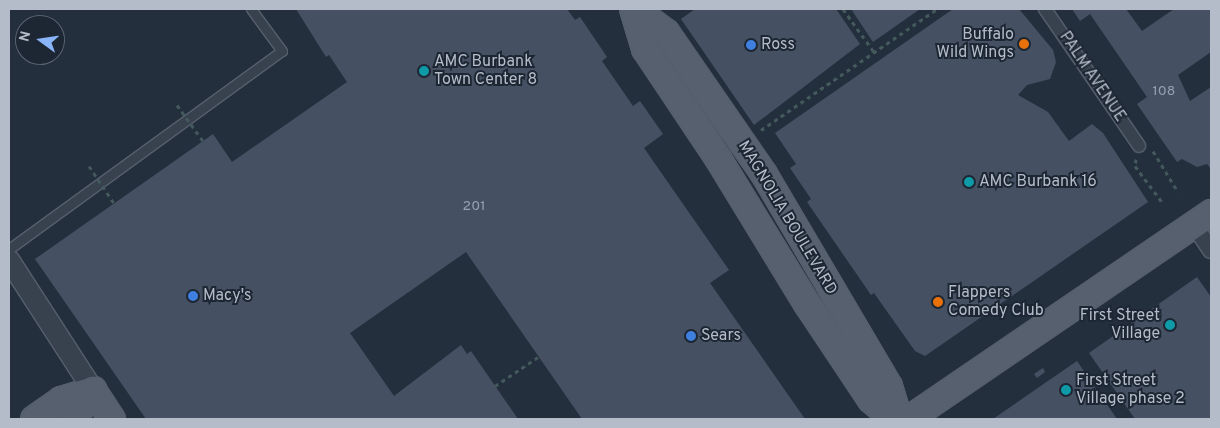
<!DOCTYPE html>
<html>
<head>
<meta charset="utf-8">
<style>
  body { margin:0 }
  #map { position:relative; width:1220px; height:428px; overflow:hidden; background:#242f3e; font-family:Overpass,sans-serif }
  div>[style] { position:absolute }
  .building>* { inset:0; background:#455162 }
  .path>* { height:3px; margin-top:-1.5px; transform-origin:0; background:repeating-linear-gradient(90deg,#44595c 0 4px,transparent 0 8px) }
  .roads { filter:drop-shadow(1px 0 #565f6c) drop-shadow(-1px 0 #565f6c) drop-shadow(0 1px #565f6c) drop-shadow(0 -1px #565f6c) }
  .service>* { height:9px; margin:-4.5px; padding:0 4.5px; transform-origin:4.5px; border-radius:4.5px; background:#38414e }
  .pedestrian>* { height:12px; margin:-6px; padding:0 6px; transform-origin:6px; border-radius:6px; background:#38414e }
  .minor>* { height:16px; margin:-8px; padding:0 8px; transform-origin:8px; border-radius:8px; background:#38414e }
  .tertiary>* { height:20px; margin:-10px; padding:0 10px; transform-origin:10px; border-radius:10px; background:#38414e }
  .primary>* { height:26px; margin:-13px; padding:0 13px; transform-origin:13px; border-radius:13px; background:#56606e }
  .path-bridge>* { height:3px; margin-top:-1.5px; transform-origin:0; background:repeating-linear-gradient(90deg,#44595c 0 4px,transparent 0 8px) }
  .dots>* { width:14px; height:14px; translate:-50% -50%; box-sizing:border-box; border:2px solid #1d2633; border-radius:50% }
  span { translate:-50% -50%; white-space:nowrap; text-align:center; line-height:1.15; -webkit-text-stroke:4px #1d2633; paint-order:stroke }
  .number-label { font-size:14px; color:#98a1af }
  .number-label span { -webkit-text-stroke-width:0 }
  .poi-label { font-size:16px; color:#b4bcc9 }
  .right { translate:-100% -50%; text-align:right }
  .left { translate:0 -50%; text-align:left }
  .street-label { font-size:16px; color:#b4bcc9 }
  .frame { position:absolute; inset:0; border:10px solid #b4bcc9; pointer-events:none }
  .north { position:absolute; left:15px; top:15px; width:50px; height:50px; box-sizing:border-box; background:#1d2633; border:1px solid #59626f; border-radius:50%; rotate:284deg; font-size:14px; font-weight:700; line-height:20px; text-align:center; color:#b4bcc9 }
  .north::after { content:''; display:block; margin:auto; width:18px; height:22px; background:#8ab4f8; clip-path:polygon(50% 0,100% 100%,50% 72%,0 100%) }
</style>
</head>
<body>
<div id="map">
  <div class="building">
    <i style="clip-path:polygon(296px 9px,567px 9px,575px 20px,580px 17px,607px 57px,602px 61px,633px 106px,640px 101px,663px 134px,644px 148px,729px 270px,710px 283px,805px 419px,582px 419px,466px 252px,350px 333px,394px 396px,461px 345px,467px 354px,471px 351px,518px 419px,146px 419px,35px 259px,213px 134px,232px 162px,347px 82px,329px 55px,326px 57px)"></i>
    <i style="clip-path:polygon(695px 9px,836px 9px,860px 44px,754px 125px,681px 19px)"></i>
    <i style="clip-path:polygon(851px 9px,920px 9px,873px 42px)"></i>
    <i style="clip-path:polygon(953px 9px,1019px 9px,1053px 50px,1056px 62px,1050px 79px,1027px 85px,1018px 95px,1048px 112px,1069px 141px,1092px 124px,1103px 133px,1148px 202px,925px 356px,915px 351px,874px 293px,871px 295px,807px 202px,811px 199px,790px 168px,796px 164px,775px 133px)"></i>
    <i style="clip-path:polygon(1072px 9px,1126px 9px,1142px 31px,1174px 9px,1211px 9px,1211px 52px,1178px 75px,1190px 101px,1211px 87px,1211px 169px,1207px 164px,1197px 167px,1182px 159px,1177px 162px,1137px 104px,1147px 97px,1090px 14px,1080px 21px)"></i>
    <i style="clip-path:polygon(1197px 277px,1211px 297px,1211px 419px,1135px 419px,1089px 353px)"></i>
    <i style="clip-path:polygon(1077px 361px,1117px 419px,993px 419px)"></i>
    <i style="clip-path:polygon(1043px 368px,1045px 372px,1037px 378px,1034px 374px)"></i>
  </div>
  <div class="path">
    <i style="left:843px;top:9px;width:53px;rotate:54.2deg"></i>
    <i style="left:761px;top:130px;width:214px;rotate:-34.5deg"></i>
    <i style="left:1153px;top:151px;width:48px;rotate:58.6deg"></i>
    <i style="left:1136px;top:159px;width:7px;rotate:98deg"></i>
    <i style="left:1135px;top:166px;width:45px;rotate:53.1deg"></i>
    <i style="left:495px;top:386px;width:52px;rotate:-34deg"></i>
  </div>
  <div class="roads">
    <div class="service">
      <i style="left:9px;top:249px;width:337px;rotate:-36deg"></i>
      <i style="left:282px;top:51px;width:52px;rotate:-126.4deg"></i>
    </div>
    <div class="pedestrian">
      <i style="left:1045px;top:9px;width:166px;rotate:55.5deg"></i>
    </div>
    <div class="minor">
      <i style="left:1194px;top:225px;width:30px;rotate:56deg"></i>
    </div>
    <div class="tertiary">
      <i style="left:9px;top:260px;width:155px;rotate:57.1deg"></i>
    </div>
    <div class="primary">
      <i style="left:633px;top:9px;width:42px;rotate:73.3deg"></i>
      <i style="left:645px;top:49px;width:133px;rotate:56.3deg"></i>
      <i style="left:719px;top:160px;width:169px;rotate:58.6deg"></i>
      <i style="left:807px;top:304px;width:115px;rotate:56.3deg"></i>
      <i style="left:871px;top:400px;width:30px;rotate:40deg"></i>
      <i style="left:635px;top:9px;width:39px;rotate:37deg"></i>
      <i style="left:666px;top:32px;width:173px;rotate:55.4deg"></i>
      <i style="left:764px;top:174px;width:246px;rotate:59.5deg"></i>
      <i style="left:889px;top:386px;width:34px;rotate:73deg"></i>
      <i style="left:93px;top:390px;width:35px;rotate:57deg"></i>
      <i style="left:34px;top:419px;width:33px;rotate:-35deg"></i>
      <i style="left:61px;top:400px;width:34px;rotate:-17deg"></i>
      <i style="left:74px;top:419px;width:35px;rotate:-57deg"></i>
      <i style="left:909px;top:419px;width:366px;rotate:-34.3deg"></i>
    </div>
  </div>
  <div class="path-bridge">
    <i style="left:177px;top:105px;width:44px;rotate:54.2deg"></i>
    <i style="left:89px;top:166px;width:45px;rotate:56deg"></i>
  </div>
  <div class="dots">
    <i style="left:1024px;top:44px;background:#e8710a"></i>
    <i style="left:751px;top:45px;background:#3f7fe0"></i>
    <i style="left:424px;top:71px;background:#0f9aa8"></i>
    <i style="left:969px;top:182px;background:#0f9aa8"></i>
    <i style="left:193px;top:296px;background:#3f7fe0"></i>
    <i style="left:938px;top:302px;background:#e8710a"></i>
    <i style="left:1170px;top:325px;background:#0f9aa8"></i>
    <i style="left:691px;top:336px;background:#3f7fe0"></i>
    <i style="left:1066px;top:390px;background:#0f9aa8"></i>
  </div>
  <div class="number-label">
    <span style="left:1164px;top:92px">108</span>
    <span style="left:474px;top:207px">201</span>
  </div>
  <div class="poi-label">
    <span class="right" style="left:1014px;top:44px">Buffalo<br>Wild Wings</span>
    <span class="left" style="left:761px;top:45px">Ross</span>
    <span class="left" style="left:434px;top:71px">AMC Burbank<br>Town Center 8</span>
    <span class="left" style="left:979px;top:182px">AMC Burbank 16</span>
    <span class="left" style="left:948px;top:302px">Flappers<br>Comedy Club</span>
    <span class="left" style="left:203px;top:296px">Macy's</span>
    <span class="right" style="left:1160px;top:325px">First Street<br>Village</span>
    <span class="left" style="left:701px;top:336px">Sears</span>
    <span class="left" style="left:1076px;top:390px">First Street<br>Village phase 2</span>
  </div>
  <div class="street-label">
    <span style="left:1092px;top:77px;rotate:56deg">PALM AVENUE</span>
    <span style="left:787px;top:218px;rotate:59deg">MAGNOLIA BOULEVARD</span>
  </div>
  <div class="frame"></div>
  <div class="north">N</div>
</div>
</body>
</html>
